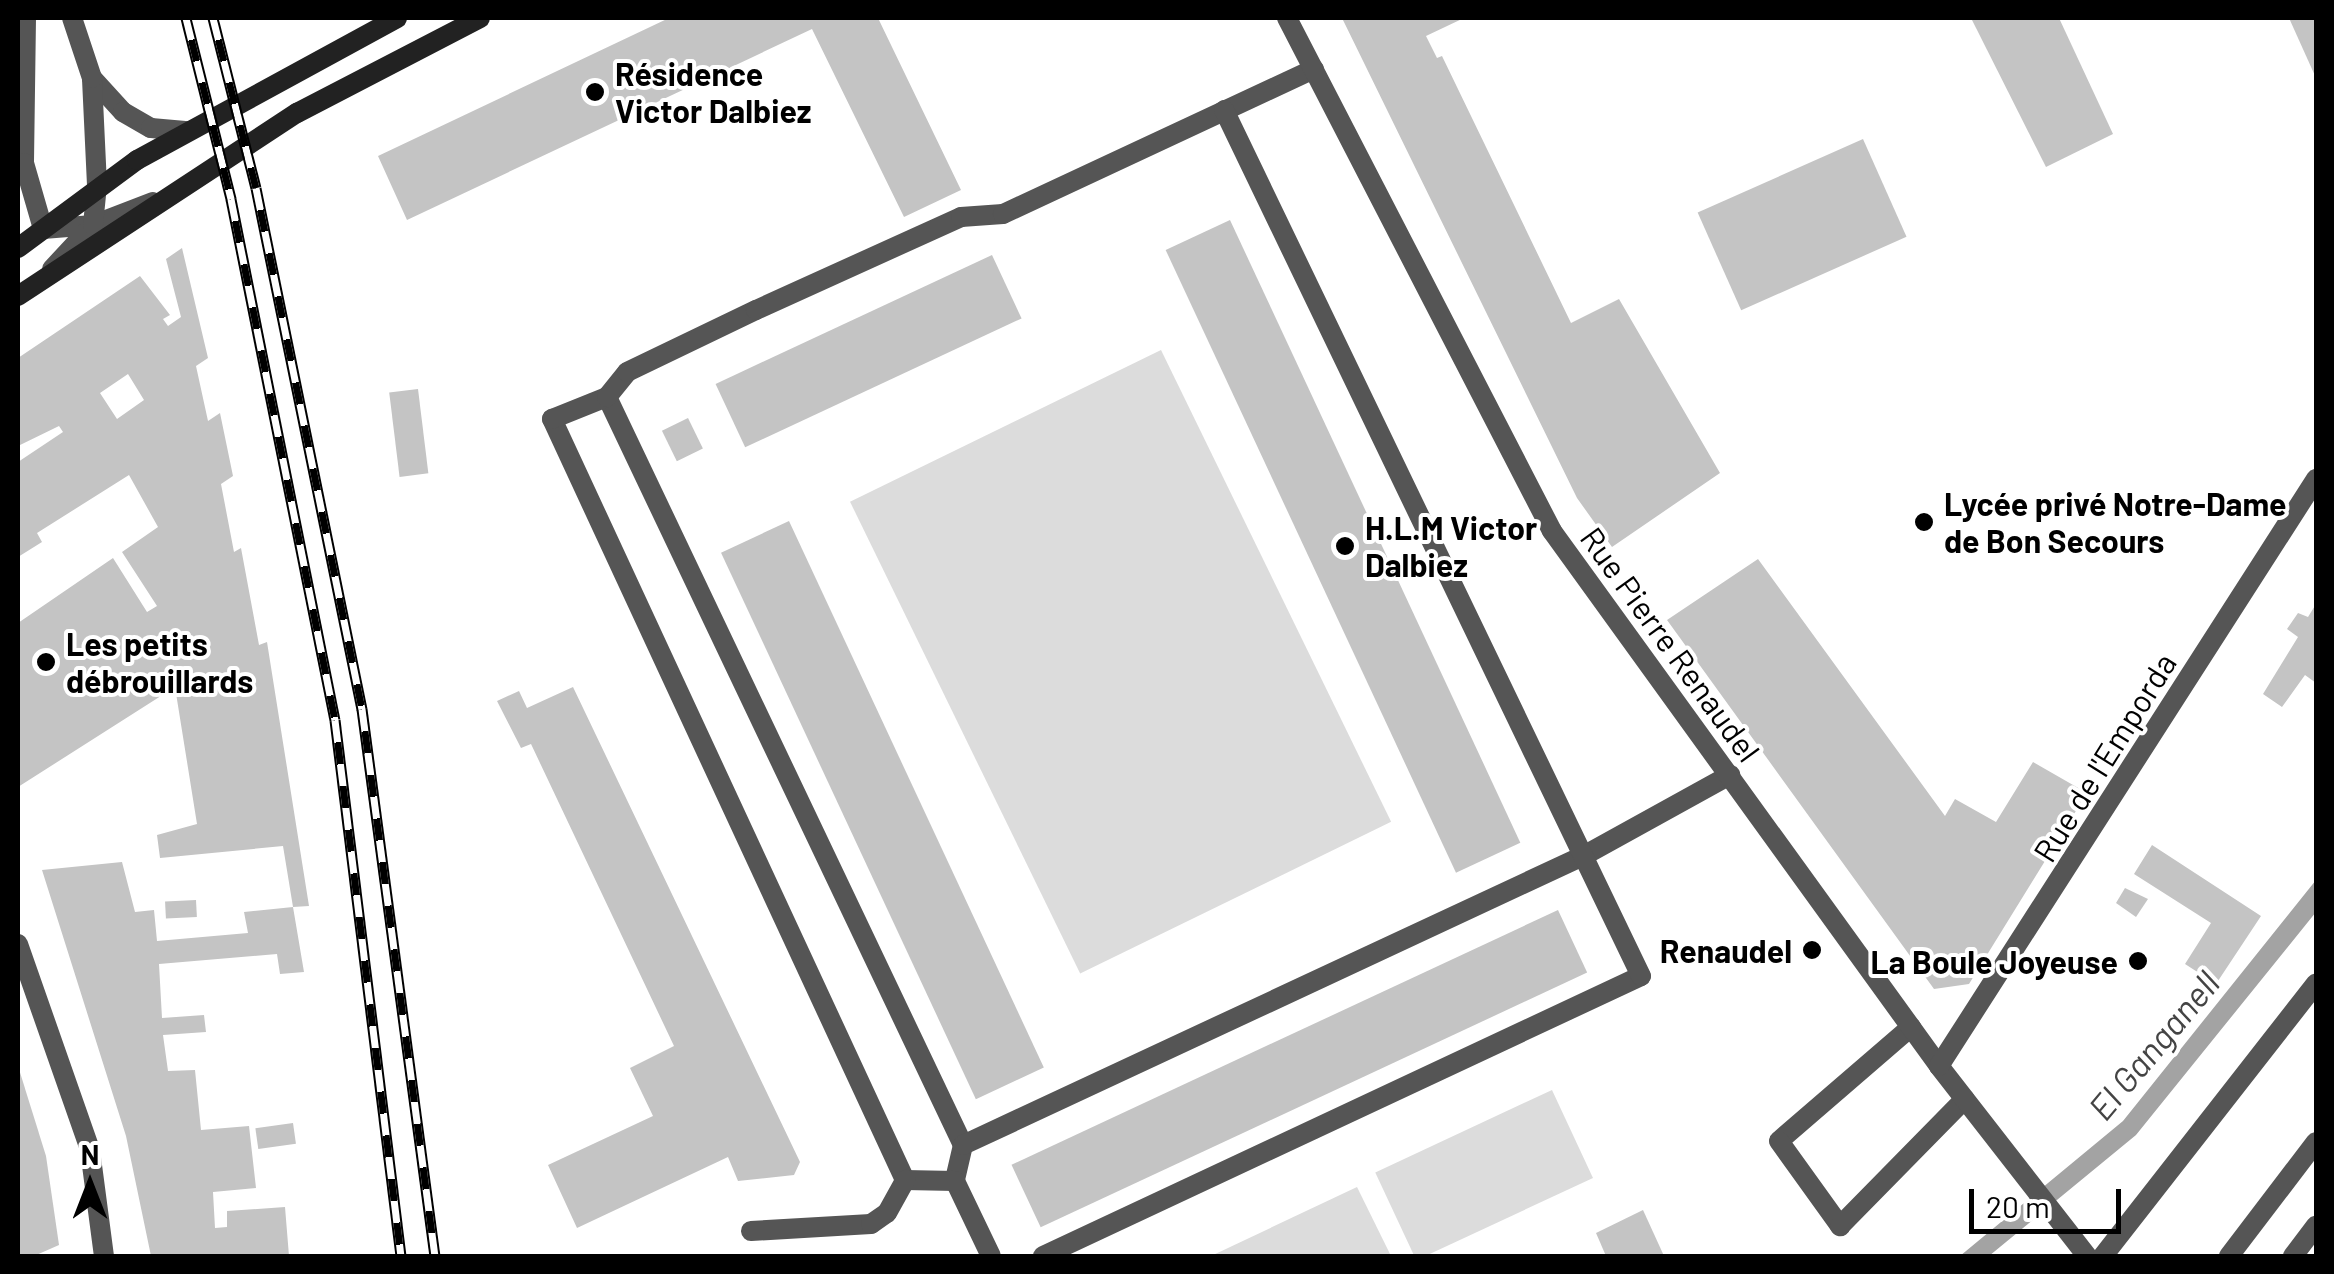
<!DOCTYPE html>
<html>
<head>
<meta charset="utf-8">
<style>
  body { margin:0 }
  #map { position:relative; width:2334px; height:1274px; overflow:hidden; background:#fff; font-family:Barlow,sans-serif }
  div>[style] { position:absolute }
  .green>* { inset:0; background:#dcdcdc; transform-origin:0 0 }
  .water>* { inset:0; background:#a3a3a3 }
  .building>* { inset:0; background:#c4c4c4; transform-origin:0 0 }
  .service>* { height:20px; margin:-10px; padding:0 10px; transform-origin:10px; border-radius:10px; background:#555 }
  .minor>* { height:20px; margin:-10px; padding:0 10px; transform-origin:10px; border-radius:10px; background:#555 }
  .tertiary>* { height:20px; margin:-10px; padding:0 10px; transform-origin:10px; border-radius:10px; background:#555 }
  .secondary>* { height:20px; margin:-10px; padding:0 10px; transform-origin:10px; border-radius:10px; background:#222 }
  .rail>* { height:11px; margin-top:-5.5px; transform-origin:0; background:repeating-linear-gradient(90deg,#fff 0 22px,#000 0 44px); box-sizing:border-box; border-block:2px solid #000 }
  .dots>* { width:28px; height:28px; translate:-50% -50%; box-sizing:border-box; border:5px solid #fff; border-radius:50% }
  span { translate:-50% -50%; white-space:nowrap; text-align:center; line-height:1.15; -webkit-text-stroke:8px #fff; paint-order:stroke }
  .poi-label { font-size:32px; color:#000; font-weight:700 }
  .left { translate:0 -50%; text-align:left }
  .right { translate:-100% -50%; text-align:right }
  .street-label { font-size:32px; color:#000 }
  .water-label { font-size:35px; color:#444; font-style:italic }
  .frame { position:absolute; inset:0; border:20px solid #000; pointer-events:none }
  .north { position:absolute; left:40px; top:1134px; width:100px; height:100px; -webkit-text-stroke:8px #fff; paint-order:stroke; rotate:0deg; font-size:28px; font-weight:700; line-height:40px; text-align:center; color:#000 }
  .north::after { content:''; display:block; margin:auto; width:35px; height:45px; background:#000; clip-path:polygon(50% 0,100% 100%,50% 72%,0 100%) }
  .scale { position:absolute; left:1969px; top:1189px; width:152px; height:45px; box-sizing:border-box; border:5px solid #000; border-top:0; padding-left:12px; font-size:30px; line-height:35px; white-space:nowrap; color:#000; -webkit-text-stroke:8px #fff; paint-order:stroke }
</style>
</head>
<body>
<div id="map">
  <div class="green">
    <i style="left:1161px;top:350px;width:525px;height:346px;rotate:64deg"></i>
    <i style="left:1552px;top:1090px;width:97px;height:195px;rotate:65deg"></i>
    <i style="clip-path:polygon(1357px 1187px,1391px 1256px,1211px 1256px)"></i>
  </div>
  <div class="water">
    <i style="clip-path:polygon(2316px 880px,2316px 912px,2136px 1135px,1989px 1256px,1960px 1256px,2123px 1121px)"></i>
  </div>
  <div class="building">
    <i style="clip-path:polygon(669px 18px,878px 18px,961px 190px,904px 217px,812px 29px,407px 220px,378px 156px)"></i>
    <i style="clip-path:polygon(1342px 18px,1464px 18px,1426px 36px,1437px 58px,1442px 56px,1571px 323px,1619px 299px,1720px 473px,1612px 547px,1577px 498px)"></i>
    <i style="clip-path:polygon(1971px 18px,2059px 18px,2113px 134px,2046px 167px)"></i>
    <i style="clip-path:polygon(2289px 18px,2316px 18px,2316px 78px)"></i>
    <i style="left:1863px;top:139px;width:107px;height:181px;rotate:66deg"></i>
    <i style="left:1230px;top:220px;width:687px;height:71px;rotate:65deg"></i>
    <i style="clip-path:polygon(evenodd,182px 248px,208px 358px,196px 366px,208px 421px,220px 413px,233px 476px,221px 484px,234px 552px,241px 548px,259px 645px,267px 642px,309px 906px,293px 907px,304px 972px,280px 974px,277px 954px,159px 964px,162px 1018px,204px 1015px,206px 1032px,163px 1035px,168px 1071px,195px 1070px,201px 1130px,249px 1126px,256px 1188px,213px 1192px,215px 1228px,227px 1227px,227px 1211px,285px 1207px,289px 1256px,151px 1256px,126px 1136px,42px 870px,122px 862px,135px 912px,154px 910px,157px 941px,248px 933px,244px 912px,293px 907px,283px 846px,160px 858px,157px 835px,197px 824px,175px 687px,18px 787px,18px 623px,113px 558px,147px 612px,157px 606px,122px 552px,158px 527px,129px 475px,37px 533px,42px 542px,18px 557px,18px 462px,63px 432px,59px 426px,18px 446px,18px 358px,140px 276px,170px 315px,163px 319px,168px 326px,181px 317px,166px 259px,182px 248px,128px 374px,144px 400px,117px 419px,100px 393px,128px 374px)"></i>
    <i style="left:992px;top:255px;width:70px;height:305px;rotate:65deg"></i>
    <i style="left:418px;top:389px;width:85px;height:29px;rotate:83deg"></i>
    <i style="left:688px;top:418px;width:34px;height:29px;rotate:64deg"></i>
    <i style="left:789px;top:521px;width:603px;height:75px;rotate:65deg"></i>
    <i style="clip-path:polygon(1758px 559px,1945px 816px,1955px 799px,1996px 822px,2033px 762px,2087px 793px,1969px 984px,1934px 989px,1667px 620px)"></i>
    <i style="clip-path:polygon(2316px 604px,2316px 683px,2305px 675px,2282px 707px,2263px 694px,2298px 637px,2287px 629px,2298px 613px,2308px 617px)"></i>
    <i style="clip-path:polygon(573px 687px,800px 1162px,794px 1175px,738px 1181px,728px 1157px,577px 1228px,548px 1165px,653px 1116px,630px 1068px,674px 1046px,531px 744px,521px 748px,497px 701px,519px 691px,527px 708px)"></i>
    <i style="clip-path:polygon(2152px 845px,2261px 916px,2216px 984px,2185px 964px,2211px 923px,2134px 874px)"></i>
    <i style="clip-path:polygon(2125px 888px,2148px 899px,2136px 917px,2116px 903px)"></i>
    <i style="left:196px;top:900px;width:17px;height:31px;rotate:87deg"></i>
    <i style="left:1558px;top:910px;width:69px;height:603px;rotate:65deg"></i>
    <i style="clip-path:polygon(18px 1066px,46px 1156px,59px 1245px,34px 1256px,18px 1256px)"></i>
    <i style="left:293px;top:1123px;width:21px;height:38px;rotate:82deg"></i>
    <i style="clip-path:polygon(1643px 1210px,1664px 1256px,1606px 1256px,1596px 1233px)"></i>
  </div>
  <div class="service">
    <i style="left:607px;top:397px;width:828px;rotate:64.55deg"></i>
    <i style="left:963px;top:1145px;width:37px;rotate:103deg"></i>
    <i style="left:955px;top:1181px;width:83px;rotate:64.4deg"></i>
    <i style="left:1911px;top:1027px;width:174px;rotate:139.2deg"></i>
    <i style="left:1779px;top:1141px;width:105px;rotate:54.3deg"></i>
    <i style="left:1840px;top:1226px;width:178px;rotate:-45.5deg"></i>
    <i style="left:963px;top:1145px;width:686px;rotate:-25deg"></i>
    <i style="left:1585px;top:855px;width:166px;rotate:-28.9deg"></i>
    <i style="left:905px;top:1180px;width:839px;rotate:-114.88deg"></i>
    <i style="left:552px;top:419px;width:59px;rotate:-21.8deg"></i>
    <i style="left:607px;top:397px;width:32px;rotate:-51deg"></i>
    <i style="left:627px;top:372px;width:143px;rotate:-25.7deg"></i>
    <i style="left:756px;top:310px;width:225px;rotate:-24.4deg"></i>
    <i style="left:961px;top:217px;width:42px;rotate:-4.1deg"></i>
    <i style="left:1003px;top:214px;width:343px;rotate:-25deg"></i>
    <i style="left:905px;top:1180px;width:50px;rotate:1.1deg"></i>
    <i style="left:751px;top:1231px;width:120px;rotate:-3.3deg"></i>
    <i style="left:871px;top:1224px;width:19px;rotate:-35deg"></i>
    <i style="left:887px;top:1213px;width:38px;rotate:-61deg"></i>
    <i style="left:1043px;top:1256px;width:660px;rotate:-25.09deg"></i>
    <i style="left:1641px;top:976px;width:961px;rotate:-115.71deg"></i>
    <i style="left:2293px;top:1256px;width:38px;rotate:-53deg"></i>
  </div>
  <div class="minor">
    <i style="left:1287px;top:18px;width:577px;rotate:62.68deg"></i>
    <i style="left:1552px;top:531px;width:660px;rotate:54.12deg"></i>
    <i style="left:1939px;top:1066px;width:241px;rotate:52.1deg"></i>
    <i style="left:18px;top:944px;width:218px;rotate:70.7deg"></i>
    <i style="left:90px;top:1150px;width:107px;rotate:82.5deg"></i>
    <i style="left:1939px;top:1066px;width:698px;rotate:-57.29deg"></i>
    <i style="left:2103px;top:1256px;width:346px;rotate:-52deg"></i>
  </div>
  <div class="tertiary">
    <i style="left:26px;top:18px;width:145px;rotate:90.8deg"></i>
    <i style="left:24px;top:163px;width:69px;rotate:73.9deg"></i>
    <i style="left:43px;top:229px;width:50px;rotate:-4.6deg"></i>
    <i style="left:93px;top:225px;width:64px;rotate:-21deg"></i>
    <i style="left:92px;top:78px;width:46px;rotate:47.6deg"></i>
    <i style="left:123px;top:112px;width:32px;rotate:30deg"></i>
    <i style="left:151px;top:128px;width:37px;rotate:5deg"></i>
    <i style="left:52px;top:269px;width:60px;rotate:-47deg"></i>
    <i style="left:93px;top:225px;width:40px;rotate:-84.3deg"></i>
    <i style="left:97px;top:185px;width:107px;rotate:-92.7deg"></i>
    <i style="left:92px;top:78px;width:63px;rotate:-108.4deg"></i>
    <i style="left:2229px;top:1256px;width:143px;rotate:-52.7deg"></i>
  </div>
  <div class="secondary">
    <i style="left:18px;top:248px;width:148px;rotate:-36.5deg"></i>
    <i style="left:137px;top:160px;width:296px;rotate:-28.6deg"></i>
    <i style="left:18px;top:296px;width:334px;rotate:-33.3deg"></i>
    <i style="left:297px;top:113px;width:206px;rotate:-27.4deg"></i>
  </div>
  <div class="rail">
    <i style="left:186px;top:18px;width:187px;rotate:76deg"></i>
    <i style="left:231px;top:199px;width:531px;rotate:78.71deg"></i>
    <i style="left:335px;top:720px;width:540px;rotate:82.98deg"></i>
    <i style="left:213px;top:18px;width:175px;rotate:75.8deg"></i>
    <i style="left:256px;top:188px;width:532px;rotate:78.5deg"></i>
    <i style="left:362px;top:709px;width:552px;rotate:82.4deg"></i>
  </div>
  <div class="dots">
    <i style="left:595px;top:92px;background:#000"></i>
    <i style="left:1924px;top:522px;background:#000"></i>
    <i style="left:1345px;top:546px;background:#000"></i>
    <i style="left:46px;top:662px;background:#000"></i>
    <i style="left:1812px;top:950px;background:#000"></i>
    <i style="left:2138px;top:961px;background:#000"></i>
  </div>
  <div class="poi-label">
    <span class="left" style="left:615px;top:92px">Résidence<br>Victor Dalbiez</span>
    <span class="left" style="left:1944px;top:522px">Lycée privé Notre-Dame<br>de Bon Secours</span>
    <span class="left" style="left:1365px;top:546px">H.L.M Victor<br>Dalbiez</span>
    <span class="left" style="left:66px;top:662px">Les petits<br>débrouillards</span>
    <span class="right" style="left:1792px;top:950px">Renaudel</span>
    <span class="right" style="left:2118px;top:961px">La Boule Joyeuse</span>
  </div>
  <div class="street-label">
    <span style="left:1671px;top:644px;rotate:54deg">Rue Pierre Renaudel</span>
    <span style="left:2104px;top:757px;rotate:-58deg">Rue de l'Emporda</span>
  </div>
  <div class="water-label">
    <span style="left:2153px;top:1045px;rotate:-50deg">El Ganganell</span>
  </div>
  <div class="frame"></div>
  <div class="north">N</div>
  <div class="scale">20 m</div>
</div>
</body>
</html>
